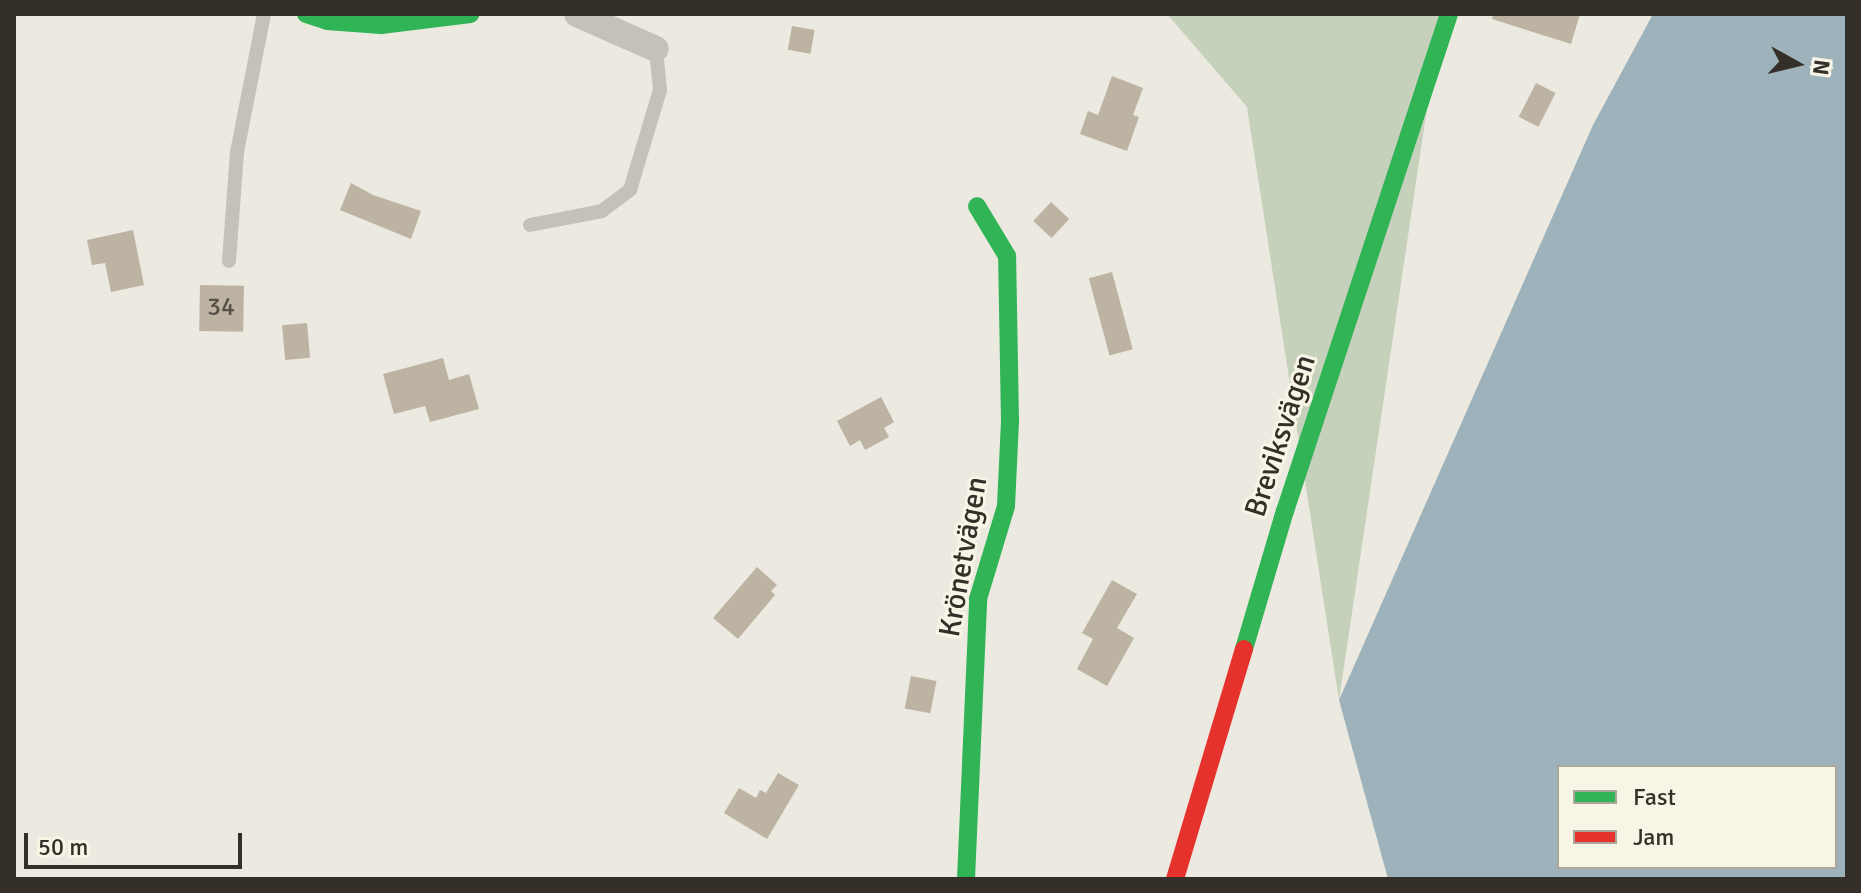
<!DOCTYPE html>
<html>
<head>
<meta charset="utf-8">
<style>
  body { margin:0 }
  #map { position:relative; width:1861px; height:893px; overflow:hidden; background:#ebe9e0; font-family:Signika,sans-serif }
  div>[style] { position:absolute }
  .green>* { inset:0; background:#c6d1bb }
  .water>* { inset:0; background:#9db2ba }
  .building>* { inset:0; background:#bdb3a3; transform-origin:0 0 }
  .lane>* { height:14px; margin:-7px; padding:0 7px; transform-origin:7px; border-radius:7px; background:#c4c1b9 }
  .street>* { height:26px; margin:-13px; padding:0 13px; transform-origin:13px; border-radius:13px; background:#c4c1b9 }
  .fast>* { height:18px; margin:-9px; padding:0 9px; transform-origin:9px; border-radius:9px; background:#30b455 }
  .jam>* { height:18px; margin:-9px; padding:0 9px; transform-origin:9px; border-radius:9px; background:#e5322d }
  span { translate:-50% -50%; white-space:nowrap; text-align:center; line-height:1.15; -webkit-text-stroke:6px #f8f5e7; paint-order:stroke }
  .number-label { font-size:26px; color:#565047 }
  .number-label span { -webkit-text-stroke-width:0 }
  .street-label { font-size:30px; color:#342f28 }
  .frame { position:absolute; inset:0; border:16px solid #342f28; pointer-events:none }
  .legend { position:absolute; left:1557px; top:765px; width:280px; height:104px; box-sizing:border-box; background:#f8f5e7; border:2px solid #aaa69b; margin:0; padding:10px 14px; list-style:none; font-size:24px; color:#342f28 }
  .legend li { display:flex; align-items:center; gap:16px; height:40px }
  .legend b { width:40px; border:2px solid #aaa69b }
  .north { position:absolute; left:1757px; top:24px; width:80px; height:80px; -webkit-text-stroke:6px #f8f5e7; paint-order:stroke; rotate:98deg; font-size:22px; font-weight:700; line-height:32px; text-align:center; color:#342f28 }
  .north::after { content:''; display:block; margin:auto; width:28px; height:36px; background:#342f28; clip-path:polygon(50% 0,100% 100%,50% 72%,0 100%) }
  .scale { position:absolute; left:24px; top:833px; width:218px; height:36px; box-sizing:border-box; border:4px solid #342f28; border-top:0; padding-left:10px; font-size:24px; line-height:28px; white-space:nowrap; color:#342f28; -webkit-text-stroke:6px #f8f5e7; paint-order:stroke }
</style>
</head>
<body>
<div id="map">
  <div class="green">
    <i style="clip-path:polygon(1167px 14px,1441px 14px,1339px 700px,1247px 107px)"></i>
  </div>
  <div class="water">
    <i style="clip-path:polygon(evenodd,1653px 14px,1847px 14px,1847px 879px,1388px 879px,1339px 700px,1593px 125px,1653px 14px,1559px 767px,1835px 767px,1835px 867px,1559px 867px,1559px 767px)"></i>
  </div>
  <div class="building">
    <i style="clip-path:polygon(1493px 14px,1580px 14px,1571px 44px,1492px 19px)"></i>
    <i style="left:792px;top:26px;width:23px;height:24px;rotate:10deg"></i>
    <i style="clip-path:polygon(1112px 76px,1143px 88px,1133px 115px,1139px 117px,1127px 151px,1080px 134px,1088px 111px,1098px 115px)"></i>
    <i style="left:1536px;top:83px;width:22px;height:38px;rotate:27deg"></i>
    <i style="clip-path:polygon(351px 183px,373px 195px,421px 211px,411px 239px,340px 210px)"></i>
    <i style="left:1051px;top:202px;width:25px;height:26px;rotate:43deg"></i>
    <i style="clip-path:polygon(133px 230px,144px 285px,111px 292px,105px 263px,92px 265px,87px 240px)"></i>
    <i style="left:1112px;top:272px;width:80px;height:24px;rotate:75deg"></i>
    <i style="left:200px;top:285px;width:44px;height:46px;rotate:1deg"></i>
    <i style="left:307px;top:323px;width:35px;height:25px;rotate:85deg"></i>
    <i style="clip-path:polygon(443px 358px,449px 380px,469px 374px,479px 409px,430px 422px,425px 406px,394px 414px,383px 374px)"></i>
    <i style="clip-path:polygon(881px 397px,894px 422px,884px 428px,889px 437px,865px 450px,860px 440px,850px 446px,837px 421px)"></i>
    <i style="clip-path:polygon(757px 567px,777px 585px,771px 591px,775px 595px,738px 639px,713px 618px)"></i>
    <i style="clip-path:polygon(1112px 580px,1137px 594px,1117px 628px,1134px 638px,1107px 686px,1077px 669px,1093px 639px,1082px 633px)"></i>
    <i style="left:911px;top:676px;width:26px;height:33px;rotate:11deg"></i>
    <i style="clip-path:polygon(778px 773px,799px 785px,767px 839px,724px 813px,739px 788px,756px 798px,760px 790px,766px 793px)"></i>
  </div>
  <div class="lane">
    <i style="left:530px;top:225px;width:73px;rotate:-11deg"></i>
    <i style="left:602px;top:211px;width:35px;rotate:-37deg"></i>
    <i style="left:630px;top:190px;width:104px;rotate:-73.3deg"></i>
    <i style="left:660px;top:90px;width:41px;rotate:-95.6deg"></i>
    <i style="left:229px;top:261px;width:109px;rotate:-85.8deg"></i>
    <i style="left:237px;top:152px;width:141px;rotate:-78.9deg"></i>
  </div>
  <div class="street">
    <i style="left:577px;top:14px;width:86px;rotate:23.9deg"></i>
  </div>
  <div class="fast">
    <i style="left:306px;top:14px;width:22px;rotate:18deg"></i>
    <i style="left:327px;top:21px;width:54px;rotate:4.2deg"></i>
    <i style="left:381px;top:25px;width:90px;rotate:-7deg"></i>
    <i style="left:1244px;top:649px;width:144px;rotate:-73.5deg"></i>
    <i style="left:1285px;top:511px;width:523px;rotate:-71.74deg"></i>
    <i style="left:966px;top:879px;width:280px;rotate:-87.5deg"></i>
    <i style="left:978px;top:599px;width:97px;rotate:-73.2deg"></i>
    <i style="left:1006px;top:506px;width:84px;rotate:-87.3deg"></i>
    <i style="left:1010px;top:422px;width:166px;rotate:-91deg"></i>
    <i style="left:1007px;top:256px;width:58px;rotate:-121deg"></i>
  </div>
  <div class="jam">
    <i style="left:1175px;top:879px;width:240px;rotate:-73.3deg"></i>
  </div>
  <div class="number-label">
    <span style="left:221px;top:308px">34</span>
  </div>
  <div class="street-label">
    <span style="left:1281px;top:436px;rotate:-72deg">Breviksvägen</span>
    <span style="left:964px;top:557px;rotate:-80deg">Krönetvägen</span>
  </div>
  <div class="frame"></div>
  <ul class="legend">
  <li><b style="height:10px;background:#30b455"></b>Fast</li>
  <li><b style="height:10px;background:#e5322d"></b>Jam</li>
  </ul>
  <div class="north">N</div>
  <div class="scale">50 m</div>
</div>
</body>
</html>
